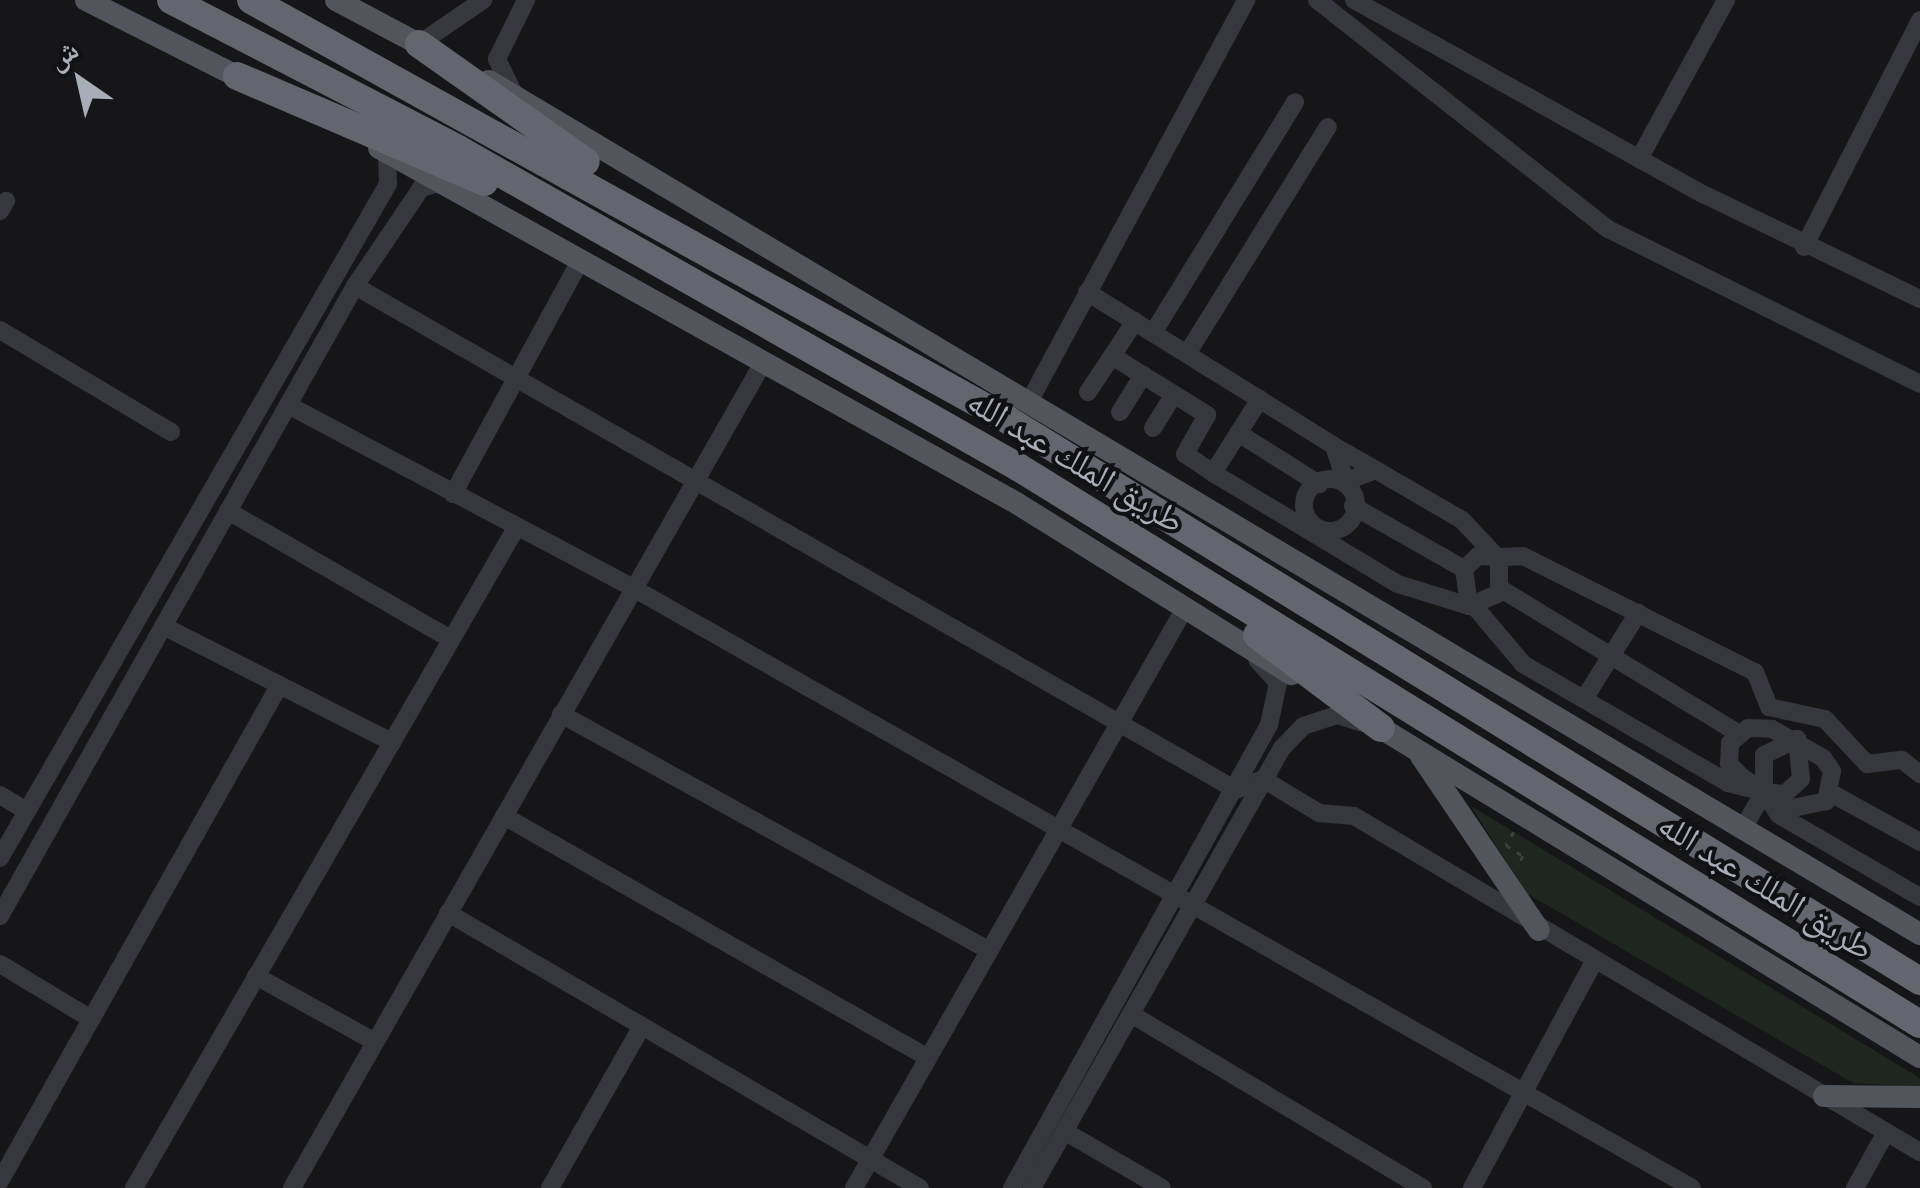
<!DOCTYPE html>
<html>
<head>
<meta charset="utf-8">
<style>
  body { margin:0 }
  #map { position:relative; width:1920px; height:1188px; overflow:hidden; background:#161618; font-family:"Fira Sans Condensed","Noto Naskh Arabic",sans-serif }
  div>[style] { position:absolute }
  .green>* { inset:0; background:#1e261f }
  .path>* { height:2.5px; margin-top:-1.25px; transform-origin:0; background:repeating-linear-gradient(90deg,#3d3f44 0 5px,transparent 0 13px) }
  .minor>* { height:18px; margin:-9px; padding:0 9px; transform-origin:9px; border-radius:9px; background:#37383d }
  .minor>.ring { margin:-9px; padding:0; box-sizing:content-box; background:none; border:18px solid #37383d; border-radius:50% }
  .major>* { height:22px; margin:-11px; padding:0 11px; transform-origin:11px; border-radius:11px; background:#53555c }
  .highway>* { height:28px; margin:-14px; padding:0 14px; transform-origin:14px; border-radius:14px; background:#63666e }
  span { translate:-50% -50%; white-space:nowrap; text-align:center; line-height:1.15; -webkit-text-stroke:8px #111113; paint-order:stroke }
  .street-label { font-size:35px; color:#a8adb8 }
  .north { position:absolute; left:30px; top:30px; width:100px; height:100px; -webkit-text-stroke:8px #111113; paint-order:stroke; rotate:326deg; font-size:28px; font-weight:700; line-height:40px; text-align:center; color:#a8adb8 }
  .north::after { content:''; display:block; margin:auto; width:35px; height:45px; background:#a8adb8; clip-path:polygon(50% 0,100% 100%,50% 72%,0 100%) }
</style>
</head>
<body>
<div id="map">
  <div class="green">
    <i style="clip-path:polygon(1471px 806px,1920px 1078px,1920px 1087px,1853px 1083px,1526px 893px)"></i>
  </div>
  <div class="path">
    <i style="left:1514px;top:832px;width:15px;rotate:122deg"></i>
    <i style="left:1506px;top:845px;width:20px;rotate:33deg"></i>
    <i style="left:1523px;top:856px;width:12px;rotate:114deg"></i>
  </div>
  <div class="minor">
    <i style="left:1317px;top:0;width:370px;rotate:38.2deg"></i>
    <i style="left:1608px;top:229px;width:348px;rotate:26.4deg"></i>
    <i style="left:1354px;top:0;width:399px;rotate:29.1deg"></i>
    <i style="left:1703px;top:194px;width:241px;rotate:25.8deg"></i>
    <i style="left:419px;top:44px;width:78px;rotate:-34.5deg"></i>
    <i style="left:514px;top:94px;width:39px;rotate:-116deg"></i>
    <i style="left:497px;top:59px;width:66px;rotate:-63.8deg"></i>
    <i style="left:1639px;top:159px;width:181px;rotate:-61.3deg"></i>
    <i style="left:0;top:211px;width:12px;rotate:-59deg"></i>
    <i style="left:1804px;top:247px;width:255px;rotate:-62.9deg"></i>
    <i style="left:355px;top:286px;width:1015px;rotate:29.77deg"></i>
    <i style="left:1236px;top:790px;width:29px;rotate:-22deg"></i>
    <i style="left:1263px;top:779px;width:66px;rotate:31.3deg"></i>
    <i style="left:1319px;top:813px;width:35px;rotate:5deg"></i>
    <i style="left:1354px;top:816px;width:658px;rotate:30.7deg"></i>
    <i style="left:1087px;top:292px;width:291px;rotate:31.9deg"></i>
    <i style="left:1334px;top:446px;width:33px;rotate:72deg"></i>
    <i style="left:1135px;top:321px;width:42px;rotate:123.3deg"></i>
    <i style="left:1112px;top:356px;width:112px;rotate:31.8deg"></i>
    <i style="left:1207px;top:415px;width:45px;rotate:119.4deg"></i>
    <i style="left:1185px;top:454px;width:34px;rotate:34deg"></i>
    <i style="left:0;top:330px;width:199px;rotate:30.8deg"></i>
    <i style="left:1153px;top:333px;width:271px;rotate:-58.4deg"></i>
    <i style="left:1187px;top:354px;width:267px;rotate:-58.2deg"></i>
    <i style="left:1088px;top:392px;width:43px;rotate:-56.3deg"></i>
    <i style="left:1260px;top:399px;width:88px;rotate:122.4deg"></i>
    <i style="left:1213px;top:473px;width:216px;rotate:31deg"></i>
    <i style="left:1398px;top:584px;width:74px;rotate:17.2deg"></i>
    <i style="left:1469px;top:606px;width:33px;rotate:-23deg"></i>
    <i style="left:1499px;top:593px;width:36px;rotate:-90deg"></i>
    <i style="left:1499px;top:557px;width:21px;rotate:-177deg"></i>
    <i style="left:1478px;top:556px;width:19px;rotate:137deg"></i>
    <i style="left:1464px;top:569px;width:37px;rotate:82deg"></i>
    <i style="left:1030px;top:400px;width:455px;rotate:-61.6deg"></i>
    <i style="left:288px;top:405px;width:391px;rotate:27.9deg"></i>
    <i style="left:633px;top:588px;width:1217px;rotate:29.53deg"></i>
    <i style="left:1120px;top:412px;width:44px;rotate:-58.1deg"></i>
    <i style="left:1153px;top:428px;width:39px;rotate:-58deg"></i>
    <i style="left:1238px;top:433px;width:96px;rotate:32.2deg"></i>
    <i style="left:1334px;top:446px;width:48px;rotate:29.7deg"></i>
    <i class="ring" style="left:1304px;top:479px;width:34px;height:34px"></i>
    <i style="left:1349px;top:480px;width:29px;rotate:-20deg"></i>
    <i style="left:1376px;top:470px;width:99px;rotate:30.2deg"></i>
    <i style="left:1462px;top:520px;width:47px;rotate:46.7deg"></i>
    <i style="left:453px;top:494px;width:265px;rotate:-61.4deg"></i>
    <i style="left:1353px;top:506px;width:128px;rotate:29.6deg"></i>
    <i style="left:228px;top:511px;width:257px;rotate:29.9deg"></i>
    <i style="left:1499px;top:557px;width:24px;rotate:-2deg"></i>
    <i style="left:1523px;top:556px;width:259px;rotate:26.6deg"></i>
    <i style="left:1755px;top:672px;width:38px;rotate:68deg"></i>
    <i style="left:1769px;top:707px;width:57px;rotate:12.1deg"></i>
    <i style="left:1825px;top:719px;width:62px;rotate:47deg"></i>
    <i style="left:1867px;top:764px;width:35px;rotate:-7deg"></i>
    <i style="left:1902px;top:760px;width:23px;rotate:38deg"></i>
    <i style="left:1501px;top:589px;width:275px;rotate:31.3deg"></i>
    <i style="left:1475px;top:607px;width:75px;rotate:49.9deg"></i>
    <i style="left:1523px;top:664px;width:237px;rotate:30.1deg"></i>
    <i style="left:1728px;top:783px;width:37px;rotate:14deg"></i>
    <i style="left:1764px;top:792px;width:27px;rotate:57deg"></i>
    <i style="left:1779px;top:815px;width:163px;rotate:30.2deg"></i>
    <i style="left:163px;top:626px;width:257px;rotate:26.9deg"></i>
    <i style="left:1584px;top:699px;width:102px;rotate:-57.9deg"></i>
    <i style="left:561px;top:714px;width:489px;rotate:28.9deg"></i>
    <i style="left:1748px;top:728px;width:24px;rotate:2deg"></i>
    <i style="left:1772px;top:729px;width:59px;rotate:29.6deg"></i>
    <i style="left:1823px;top:758px;width:16px;rotate:55deg"></i>
    <i style="left:1832px;top:771px;width:31px;rotate:101deg"></i>
    <i style="left:1826px;top:801px;width:35px;rotate:168deg"></i>
    <i style="left:1792px;top:808px;width:57px;rotate:-148.5deg"></i>
    <i style="left:1743px;top:778px;width:20px;rotate:-135deg"></i>
    <i style="left:1729px;top:764px;width:21px;rotate:-87deg"></i>
    <i style="left:1730px;top:743px;width:23px;rotate:-40deg"></i>
    <i style="left:1797px;top:739px;width:40px;rotate:84.3deg"></i>
    <i style="left:1801px;top:779px;width:22px;rotate:137deg"></i>
    <i style="left:1785px;top:794px;width:21px;rotate:-175deg"></i>
    <i style="left:1764px;top:792px;width:37px;rotate:-90deg"></i>
    <i style="left:1764px;top:755px;width:37px;rotate:-26deg"></i>
    <i style="left:1831px;top:793px;width:102px;rotate:28.8deg"></i>
    <i style="left:0;top:795px;width:31px;rotate:31deg"></i>
    <i style="left:504px;top:816px;width:488px;rotate:29.7deg"></i>
    <i style="left:1745px;top:825px;width:38px;rotate:-60deg"></i>
    <i style="left:0;top:858px;width:778px;rotate:-60.07deg"></i>
    <i style="left:388px;top:184px;width:32px;rotate:-92deg"></i>
    <i style="left:448px;top:913px;width:546px;rotate:30.23deg"></i>
    <i style="left:0;top:916px;width:723px;rotate:-60.6deg"></i>
    <i style="left:355px;top:286px;width:118px;rotate:-56deg"></i>
    <i style="left:421px;top:188px;width:19px;rotate:-16deg"></i>
    <i style="left:0;top:964px;width:106px;rotate:31.1deg"></i>
    <i style="left:256px;top:976px;width:136px;rotate:29deg"></i>
    <i style="left:1131px;top:1014px;width:340px;rotate:30.8deg"></i>
    <i style="left:1064px;top:1131px;width:113px;rotate:30.2deg"></i>
    <i style="left:0;top:1181px;width:568px;rotate:-60.59deg"></i>
    <i style="left:134px;top:1188px;width:763px;rotate:-59.94deg"></i>
    <i style="left:292px;top:1188px;width:952px;rotate:-60.28deg"></i>
    <i style="left:550px;top:1188px;width:186px;rotate:-60.4deg"></i>
    <i style="left:854px;top:1188px;width:668px;rotate:-60.29deg"></i>
    <i style="left:1012px;top:1188px;width:530px;rotate:-60.97deg"></i>
    <i style="left:1269px;top:725px;width:43px;rotate:-77.9deg"></i>
    <i style="left:1278px;top:683px;width:31px;rotate:-132deg"></i>
    <i style="left:1032px;top:1188px;width:506px;rotate:-60.4deg"></i>
    <i style="left:1282px;top:748px;width:30px;rotate:-46deg"></i>
    <i style="left:1303px;top:726px;width:36px;rotate:-18deg"></i>
    <i style="left:1337px;top:715px;width:27px;rotate:17deg"></i>
    <i style="left:1472px;top:1188px;width:255px;rotate:-61.7deg"></i>
    <i style="left:1855px;top:1188px;width:64px;rotate:-61deg"></i>
  </div>
  <div class="major">
    <i style="left:86px;top:0;width:186px;rotate:26.8deg"></i>
    <i style="left:336px;top:0;width:111px;rotate:28deg"></i>
    <i style="left:489px;top:81px;width:1666px;rotate:30.8deg"></i>
    <i style="left:379px;top:148px;width:731px;rotate:29.12deg"></i>
    <i style="left:1018px;top:504px;width:322px;rotate:31.9deg"></i>
    <i style="left:1366px;top:719px;width:649px;rotate:31.39deg"></i>
    <i style="left:1421px;top:756px;width:210px;rotate:55.9deg"></i>
    <i style="left:1824px;top:1096px;width:96px;rotate:0.6deg"></i>
  </div>
  <div class="highway">
    <i style="left:171px;top:0;width:323px;rotate:27.4deg"></i>
    <i style="left:458px;top:149px;width:644px;rotate:29.59deg"></i>
    <i style="left:1018px;top:467px;width:1060px;rotate:31.7deg"></i>
    <i style="left:251px;top:0;width:866px;rotate:29.02deg"></i>
    <i style="left:1008px;top:420px;width:1071px;rotate:31.6deg"></i>
    <i style="left:419px;top:44px;width:204px;rotate:35.2deg"></i>
    <i style="left:237px;top:76px;width:269px;rotate:23.2deg"></i>
    <i style="left:1257px;top:635px;width:155px;rotate:36.9deg"></i>
  </div>
  <div class="street-label">
    <span style="left:1076px;top:461px;rotate:31deg">طريق الملك عبد الله</span>
    <span style="left:1766px;top:886px;rotate:32deg">طريق الملك عبد الله</span>
  </div>
  <div class="north">ش</div>
</div>
</body>
</html>
